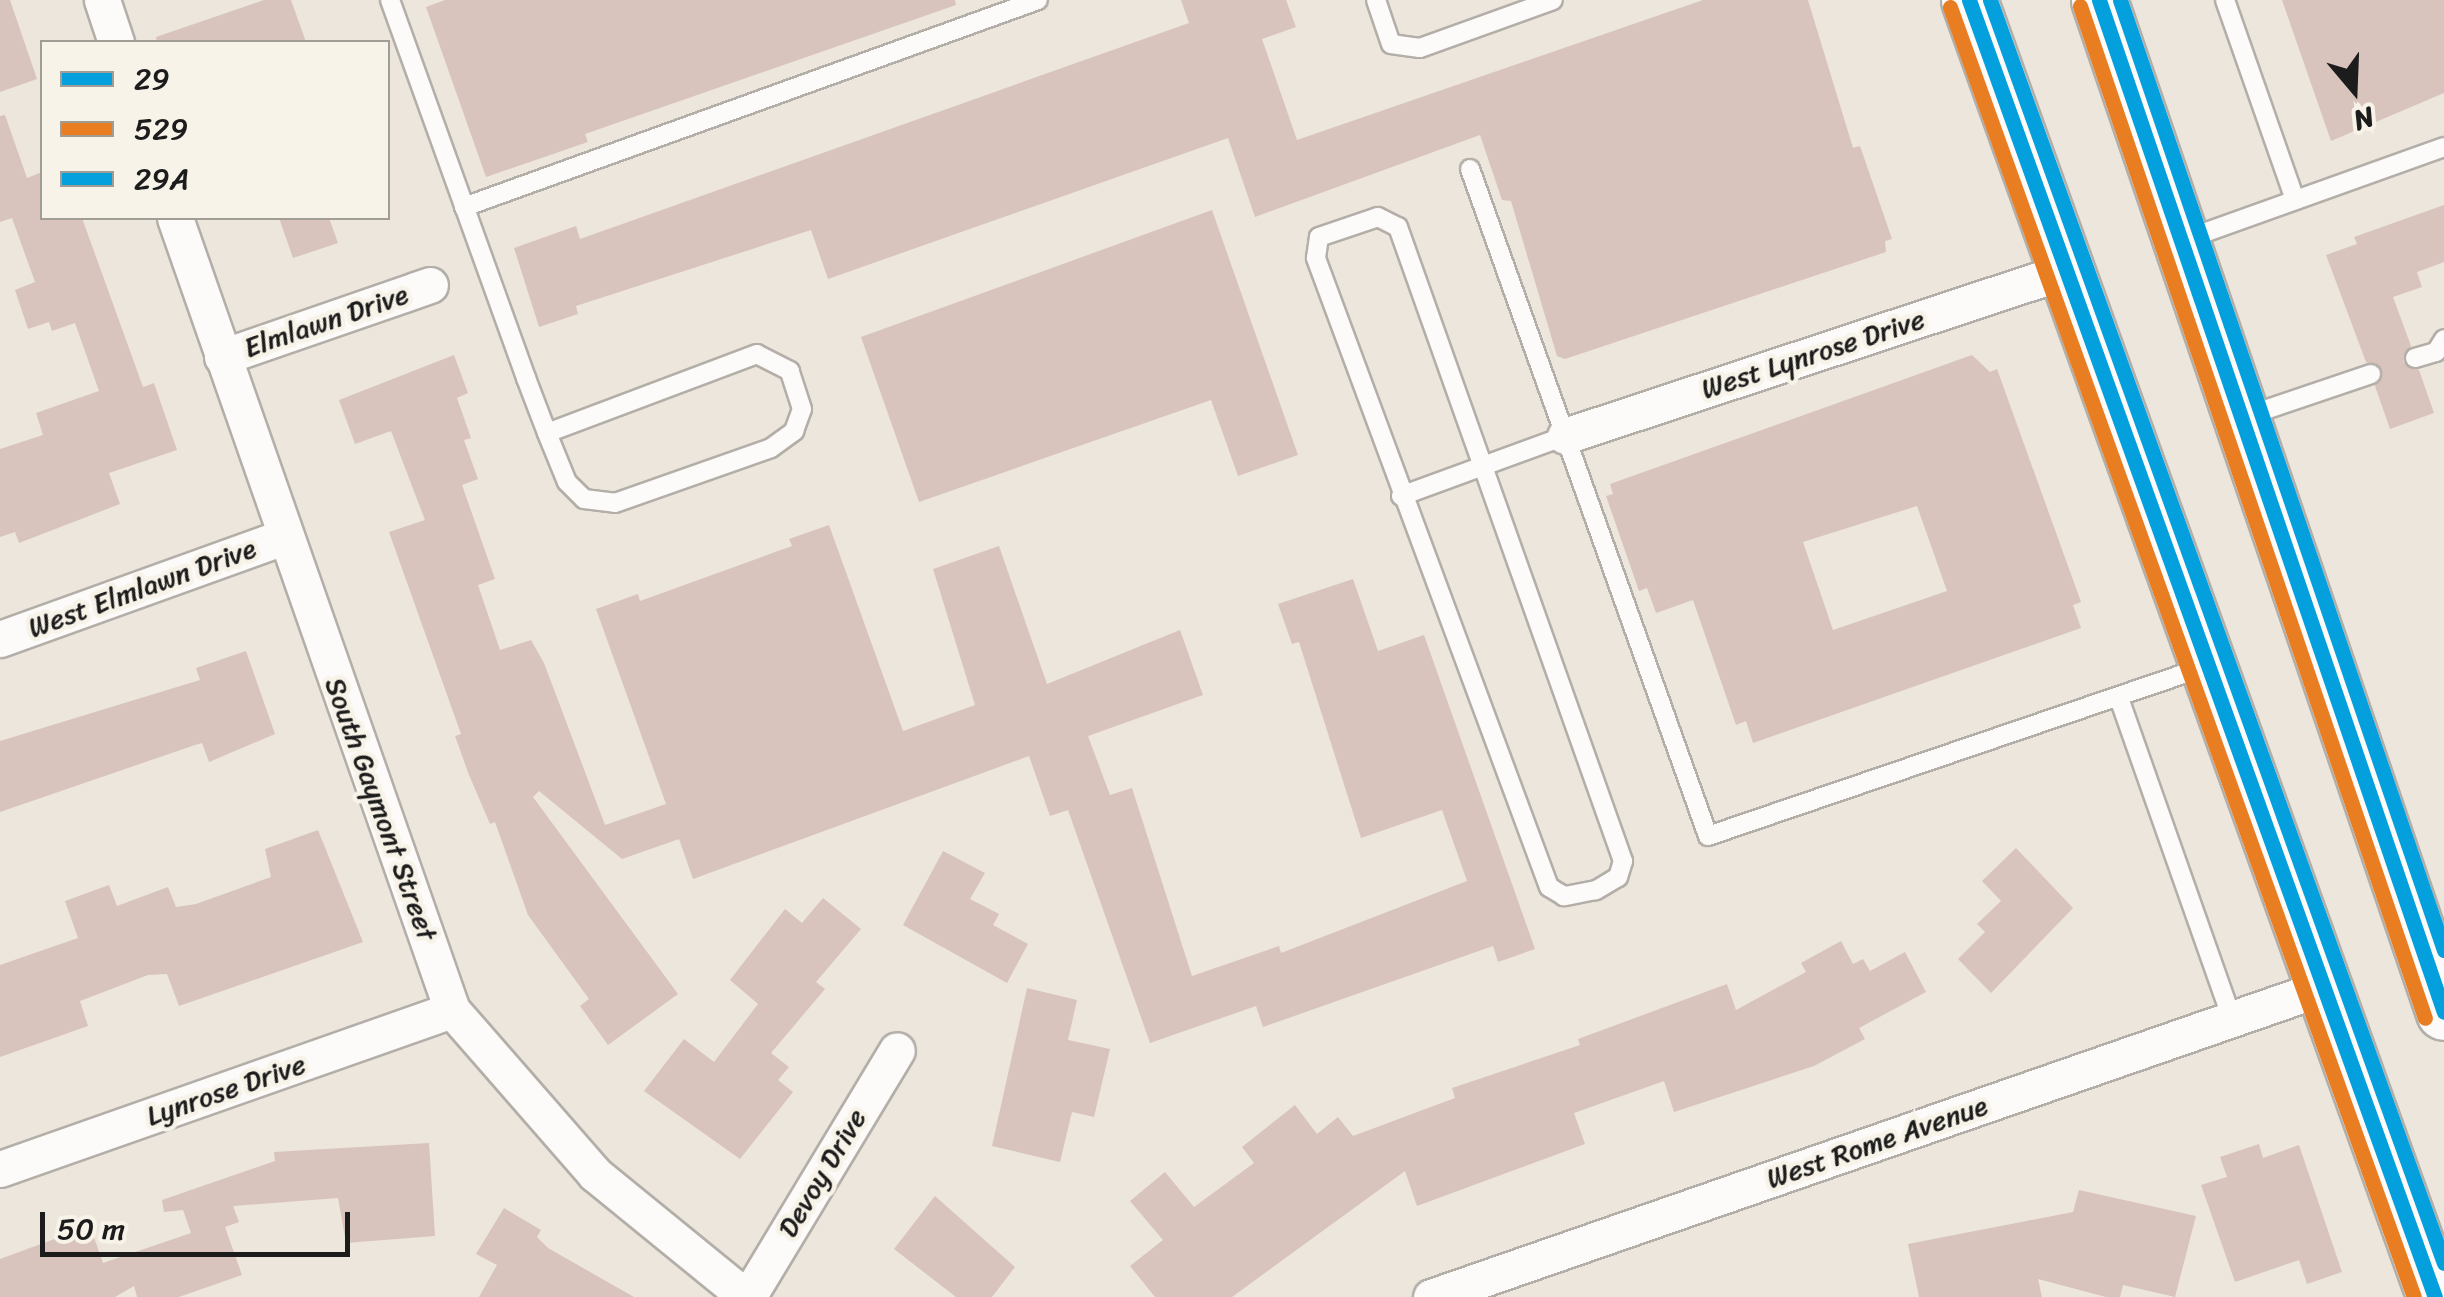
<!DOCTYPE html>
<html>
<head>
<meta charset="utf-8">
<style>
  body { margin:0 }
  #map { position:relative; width:2444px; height:1297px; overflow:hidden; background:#ede6dc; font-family:Sriracha,sans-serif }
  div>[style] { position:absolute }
  .building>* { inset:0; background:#d8c4bc }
  .roads { filter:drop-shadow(2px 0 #b3aea8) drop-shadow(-2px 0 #b3aea8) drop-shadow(0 2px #b3aea8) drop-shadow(0 -2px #b3aea8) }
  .service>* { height:18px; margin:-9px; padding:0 9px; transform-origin:9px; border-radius:9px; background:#fcfbfa }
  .minor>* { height:35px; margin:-17.5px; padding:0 17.5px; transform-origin:17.5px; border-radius:17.5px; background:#fcfbfa }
  .primary>* { height:55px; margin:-27.5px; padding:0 27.5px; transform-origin:27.5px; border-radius:27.5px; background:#fcfbfa }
  .bus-1>* { height:15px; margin:-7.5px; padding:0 7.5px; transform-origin:7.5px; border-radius:7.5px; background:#03a0dd }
  .bus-2>* { height:15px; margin:-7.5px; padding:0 7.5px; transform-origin:7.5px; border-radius:7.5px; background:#e97d21 }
  .bus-3>* { height:15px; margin:-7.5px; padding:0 7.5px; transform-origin:7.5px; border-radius:7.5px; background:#03a0dd }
  span { translate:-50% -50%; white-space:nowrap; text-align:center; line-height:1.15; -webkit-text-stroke:9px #f7f3e8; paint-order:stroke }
  .street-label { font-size:28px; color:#1c1c1c }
  .legend { position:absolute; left:40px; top:40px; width:350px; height:180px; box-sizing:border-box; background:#f7f3e8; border:2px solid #9f9d96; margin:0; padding:12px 18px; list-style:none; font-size:30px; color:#1c1c1c }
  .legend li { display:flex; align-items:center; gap:20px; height:50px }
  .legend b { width:50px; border:2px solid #9f9d96 }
  .north { position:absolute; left:2304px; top:40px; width:100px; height:100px; -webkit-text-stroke:8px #f7f3e8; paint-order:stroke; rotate:161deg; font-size:28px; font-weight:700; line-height:40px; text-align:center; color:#1c1c1c }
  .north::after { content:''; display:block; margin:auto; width:35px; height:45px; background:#1c1c1c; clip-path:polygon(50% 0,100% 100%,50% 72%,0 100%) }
  .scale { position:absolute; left:40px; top:1212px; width:310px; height:45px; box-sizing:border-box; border:5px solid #1c1c1c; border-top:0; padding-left:12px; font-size:30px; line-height:35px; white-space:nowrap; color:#1c1c1c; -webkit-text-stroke:8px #f7f3e8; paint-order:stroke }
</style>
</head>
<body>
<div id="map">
  <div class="building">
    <i style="clip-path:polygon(0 0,10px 0,37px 79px,0 92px)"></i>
    <i style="clip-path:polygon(264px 0,291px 0,306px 42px,157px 42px,156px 37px)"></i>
    <i style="clip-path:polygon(445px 0,955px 0,956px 5px,585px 134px,588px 142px,486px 177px,426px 7px)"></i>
    <i style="clip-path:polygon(1181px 0,1286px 0,1296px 27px,1262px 39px,1297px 140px,1703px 0,1808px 0,1853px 148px,1860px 146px,1892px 239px,1885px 241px,1886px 252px,1565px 359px,1557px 356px,1511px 201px,1502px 200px,1480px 135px,1255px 217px,1228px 138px,828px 279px,811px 230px,576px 306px,578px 314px,539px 327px,514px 248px,576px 226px,580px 239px,1189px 23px)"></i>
    <i style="clip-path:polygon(2282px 0,2444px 0,2444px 93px,2331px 141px)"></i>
    <i style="clip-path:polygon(5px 115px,27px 178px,42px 172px,42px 218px,82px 218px,143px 387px,154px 383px,177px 450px,109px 473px,120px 504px,19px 543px,15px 532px,0 537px,0 449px,43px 435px,36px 413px,99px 391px,75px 323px,52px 331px,49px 322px,28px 329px,15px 290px,35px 282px,12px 218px,0 222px,0 116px)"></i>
    <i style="clip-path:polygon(2444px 205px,2444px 262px,2417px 272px,2422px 287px,2393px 297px,2411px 346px,2403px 362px,2419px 370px,2434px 413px,2390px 429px,2375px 386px,2382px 369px,2366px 362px,2326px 255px,2357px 244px,2354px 237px)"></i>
    <i style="clip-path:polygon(1212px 210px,1298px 455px,1238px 476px,1211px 400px,919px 502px,861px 337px)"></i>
    <i style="clip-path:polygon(279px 218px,329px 218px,338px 243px,293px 258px)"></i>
    <i style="clip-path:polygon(454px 355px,468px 393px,457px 398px,471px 438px,464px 440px,478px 479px,462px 485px,495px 579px,478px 585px,500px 650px,531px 640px,544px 663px,605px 825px,666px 804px,596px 609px,638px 594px,640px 601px,792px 546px,789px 539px,829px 525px,903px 731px,975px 705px,933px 569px,999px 546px,1047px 684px,1180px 630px,1203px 695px,1088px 736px,1110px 795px,1132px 788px,1192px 976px,1279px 946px,1281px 953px,1467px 881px,1442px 810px,1361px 838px,1299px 642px,1292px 644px,1278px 604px,1353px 579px,1378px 651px,1424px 635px,1535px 949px,1498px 962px,1493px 946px,1263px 1027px,1256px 1006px,1150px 1043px,1068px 810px,1050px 816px,1029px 756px,693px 879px,679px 839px,622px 859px,539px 791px,533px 797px,678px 994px,608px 1045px,580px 1006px,589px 999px,528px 915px,495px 822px,490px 824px,469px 775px,455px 736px,461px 734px,389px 532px,425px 520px,391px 431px,355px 444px,339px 400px)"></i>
    <i style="clip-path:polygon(evenodd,1972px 355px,1990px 372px,1997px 369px,2081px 602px,2073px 605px,2081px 628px,1753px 743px,1746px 721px,1736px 725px,1693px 600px,1656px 613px,1647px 588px,1639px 591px,1606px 496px,1613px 494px,1610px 484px,1972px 355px,1917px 506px,1947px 591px,1833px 630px,1803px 542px,1917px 506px)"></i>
    <i style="clip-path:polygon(246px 651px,275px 734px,209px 762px,202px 743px,195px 745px,0 812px,0 741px,200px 680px,196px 668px)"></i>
    <i style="clip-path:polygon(318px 830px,363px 942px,179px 1006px,167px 974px,148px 975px,80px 1001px,88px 1026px,0 1057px,0 965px,78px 938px,65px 901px,109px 885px,117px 906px,168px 887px,176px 907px,196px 904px,271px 877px,265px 849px)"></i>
    <i style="clip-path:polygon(2016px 848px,2073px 908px,1991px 993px,1958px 959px,1985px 932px,1977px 924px,2001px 901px,1982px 881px)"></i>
    <i style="clip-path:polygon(943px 851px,985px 873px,970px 899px,999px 914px,993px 925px,1028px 944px,1007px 983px,903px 925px)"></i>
    <i style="clip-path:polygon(823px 898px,861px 929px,816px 982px,825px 989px,771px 1053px,789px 1067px,778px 1080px,793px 1092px,740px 1159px,644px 1091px,684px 1039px,714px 1062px,758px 1004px,730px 980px,785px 909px,802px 923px)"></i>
    <i style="clip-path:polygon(1841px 941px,1853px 964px,1863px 959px,1870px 971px,1905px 952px,1926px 992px,1859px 1028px,1865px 1039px,1814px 1066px,1674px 1112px,1664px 1081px,1574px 1113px,1585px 1144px,1417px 1206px,1405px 1171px,1232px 1297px,1155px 1297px,1130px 1266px,1163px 1240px,1130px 1201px,1165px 1172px,1194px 1207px,1254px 1163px,1242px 1147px,1295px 1105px,1317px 1134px,1338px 1117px,1353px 1136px,1455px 1098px,1452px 1088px,1580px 1045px,1578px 1039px,1727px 984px,1736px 1010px,1806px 972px,1801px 963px)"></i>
    <i style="clip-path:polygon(1027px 988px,1077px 1000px,1068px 1040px,1110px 1049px,1094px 1117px,1072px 1112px,1060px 1162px,992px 1146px)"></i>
    <i style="clip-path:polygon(429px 1143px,435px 1236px,346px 1243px,338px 1198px,233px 1206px,239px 1222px,225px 1227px,242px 1275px,179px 1297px,137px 1297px,134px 1286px,115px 1297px,0 1297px,0 1259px,90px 1226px,103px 1263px,191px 1233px,183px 1210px,164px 1212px,162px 1200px,275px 1161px,274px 1152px)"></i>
    <i style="clip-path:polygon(2259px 1144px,2263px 1158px,2299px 1145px,2342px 1272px,2307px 1284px,2299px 1260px,2235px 1282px,2201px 1185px,2227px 1177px,2220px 1157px)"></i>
    <i style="clip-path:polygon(2079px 1190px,2196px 1216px,2175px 1297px,2123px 1285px,2120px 1297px,2106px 1297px,2038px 1279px,2042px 1297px,1919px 1297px,1908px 1244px,2073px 1212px)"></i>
    <i style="clip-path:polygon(935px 1196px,1015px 1267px,992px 1297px,956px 1297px,894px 1249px)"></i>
    <i style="clip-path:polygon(504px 1208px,541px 1230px,537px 1237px,548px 1248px,634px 1297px,479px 1297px,497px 1265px,476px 1254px)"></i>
  </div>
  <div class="roads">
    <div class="service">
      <i style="left:390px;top:0;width:402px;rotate:70.2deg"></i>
      <i style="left:526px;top:378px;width:59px;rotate:69.1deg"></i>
      <i style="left:547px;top:433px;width:53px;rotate:67.8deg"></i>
      <i style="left:567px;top:482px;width:24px;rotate:45deg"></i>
      <i style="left:584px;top:499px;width:31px;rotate:7deg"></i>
      <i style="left:615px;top:503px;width:165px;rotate:-19.4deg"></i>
      <i style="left:771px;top:448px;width:29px;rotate:-36deg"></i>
      <i style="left:794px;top:431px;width:23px;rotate:-70deg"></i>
      <i style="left:802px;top:409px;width:40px;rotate:-108deg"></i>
      <i style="left:790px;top:371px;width:37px;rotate:-153deg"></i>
      <i style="left:757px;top:354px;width:224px;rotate:159.4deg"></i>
      <i style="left:1376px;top:0;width:46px;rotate:71.2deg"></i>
      <i style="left:1391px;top:44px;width:29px;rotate:8deg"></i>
      <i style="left:1420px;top:48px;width:141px;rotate:-19.8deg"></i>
      <i style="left:2225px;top:0;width:212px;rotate:70.7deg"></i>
      <i style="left:1470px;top:169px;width:708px;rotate:70.36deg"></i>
      <i style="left:1708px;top:836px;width:521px;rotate:-18.82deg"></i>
      <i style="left:464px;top:207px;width:610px;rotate:-19.83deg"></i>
      <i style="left:1378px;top:217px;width:22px;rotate:27deg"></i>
      <i style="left:1398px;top:227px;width:673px;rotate:70.46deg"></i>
      <i style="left:1623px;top:861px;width:17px;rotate:107deg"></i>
      <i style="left:1618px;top:877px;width:26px;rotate:149deg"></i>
      <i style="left:1596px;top:890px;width:33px;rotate:169deg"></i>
      <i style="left:1564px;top:896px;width:17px;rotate:-149deg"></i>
      <i style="left:1549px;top:887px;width:671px;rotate:-110.33deg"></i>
      <i style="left:1316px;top:258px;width:21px;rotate:-82deg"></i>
      <i style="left:1319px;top:237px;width:62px;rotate:-18.7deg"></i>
      <i style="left:2187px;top:239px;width:273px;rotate:-19.7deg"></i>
      <i style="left:2415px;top:358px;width:22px;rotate:-16deg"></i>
      <i style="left:2436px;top:352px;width:15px;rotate:-58deg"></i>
      <i style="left:2247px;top:416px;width:131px;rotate:-18.7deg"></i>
      <i style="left:1401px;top:496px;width:175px;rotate:-20.1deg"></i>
      <i style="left:2119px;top:698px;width:339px;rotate:70.6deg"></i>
    </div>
    <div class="minor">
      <i style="left:102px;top:0;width:44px;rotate:71.6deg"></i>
      <i style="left:175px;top:218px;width:839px;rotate:70.72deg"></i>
      <i style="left:452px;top:1010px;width:218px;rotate:48.9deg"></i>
      <i style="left:595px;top:1174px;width:195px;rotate:39.2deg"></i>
      <i style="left:222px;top:357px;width:220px;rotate:-19.1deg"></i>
      <i style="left:1565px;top:436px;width:523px;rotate:-18.26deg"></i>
      <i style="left:0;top:639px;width:302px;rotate:-19.8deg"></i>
      <i style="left:0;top:1169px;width:479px;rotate:-19.4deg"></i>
      <i style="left:748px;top:1297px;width:288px;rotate:-58.9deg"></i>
      <i style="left:1431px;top:1297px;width:945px;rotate:-19.14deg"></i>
    </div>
    <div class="primary">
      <i style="left:1969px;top:0;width:1378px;rotate:70.24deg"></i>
      <i style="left:2099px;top:0;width:1069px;rotate:71.18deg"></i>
    </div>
  </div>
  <div class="bus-1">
    <i style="left:1969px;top:0;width:1378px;rotate:70.24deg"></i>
    <i style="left:2099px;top:0;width:1069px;rotate:71.18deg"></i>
  </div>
  <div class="bus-2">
    <i style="left:2080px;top:6px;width:1069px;rotate:71.18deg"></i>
    <i style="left:1950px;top:7px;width:1371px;rotate:70.22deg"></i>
  </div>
  <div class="bus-3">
    <i style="left:1990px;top:0;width:1342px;rotate:70.23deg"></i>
    <i style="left:2120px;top:0;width:1004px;rotate:71.17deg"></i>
  </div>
  <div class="street-label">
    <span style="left:326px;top:321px;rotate:-19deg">Elmlawn Drive</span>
    <span style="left:1813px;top:354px;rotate:-18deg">West Lynrose Drive</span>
    <span style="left:142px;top:588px;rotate:-20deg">West Elmlawn Drive</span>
    <span style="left:381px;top:809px;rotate:70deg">South Gaymont Street</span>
    <span style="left:226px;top:1090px;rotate:-19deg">Lynrose Drive</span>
    <span style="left:1877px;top:1142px;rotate:-19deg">West Rome Avenue</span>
    <span style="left:822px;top:1173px;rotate:-59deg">Devoy Drive</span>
  </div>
  <ul class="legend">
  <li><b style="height:12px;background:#03a0dd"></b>29</li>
  <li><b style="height:12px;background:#e97d21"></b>529</li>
  <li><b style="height:12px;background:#03a0dd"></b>29A</li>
  </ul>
  <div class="north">N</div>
  <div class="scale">50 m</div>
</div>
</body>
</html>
